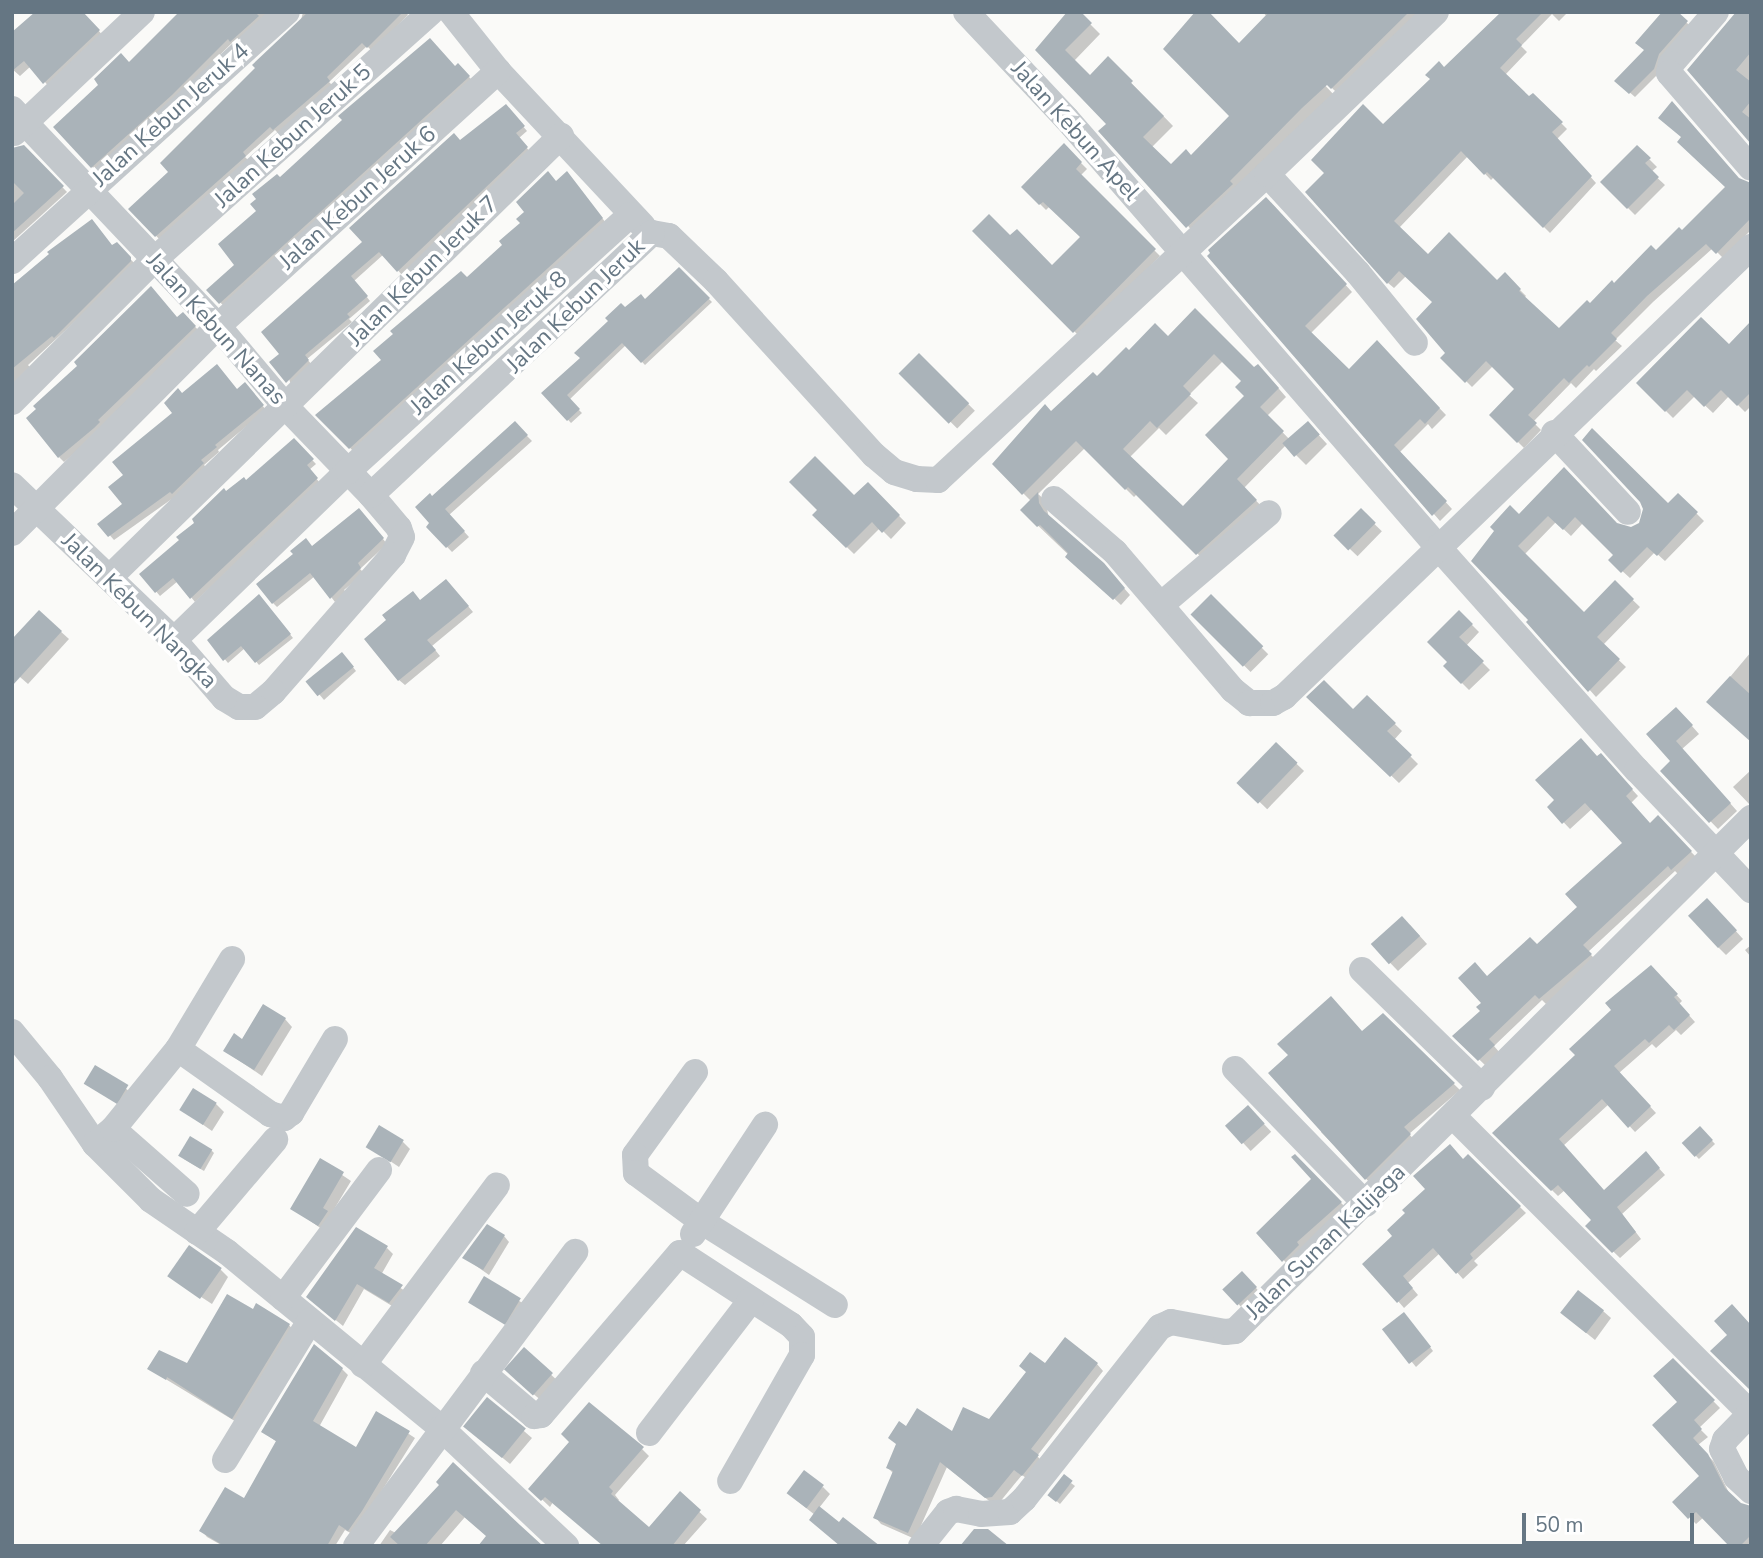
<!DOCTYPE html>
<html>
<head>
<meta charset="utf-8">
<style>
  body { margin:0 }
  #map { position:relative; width:1763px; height:1558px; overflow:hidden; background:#fafaf8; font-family:"Nunito Sans",sans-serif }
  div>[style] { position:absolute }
  .shadow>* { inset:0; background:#0003; transform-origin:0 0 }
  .building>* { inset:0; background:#aab3b9; transform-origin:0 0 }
  .street>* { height:26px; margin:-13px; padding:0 13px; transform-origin:13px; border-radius:13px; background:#c3c8cc }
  span { translate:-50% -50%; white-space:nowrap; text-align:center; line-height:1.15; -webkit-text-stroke:7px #fff; paint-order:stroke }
  .street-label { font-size:23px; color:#657683 }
  .frame { position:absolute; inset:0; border:14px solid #657683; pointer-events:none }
  .scale { position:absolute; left:1522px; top:1513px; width:172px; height:32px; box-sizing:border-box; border:4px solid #657683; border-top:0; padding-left:9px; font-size:21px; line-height:24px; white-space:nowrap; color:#657683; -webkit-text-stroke:5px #fff; paint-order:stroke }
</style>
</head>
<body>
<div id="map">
  <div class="shadow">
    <i style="clip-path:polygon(82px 12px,105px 38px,51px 89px,31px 66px,20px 76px,12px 69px)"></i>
    <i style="clip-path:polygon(232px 12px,272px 12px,236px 45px,233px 42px,176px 98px,96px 171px,55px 127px,130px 65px)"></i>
    <i style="clip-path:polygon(303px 12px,406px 12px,408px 15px,372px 51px,367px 46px,329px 82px,333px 86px,278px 133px,275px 130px,245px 157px,249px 161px,160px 240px,131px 209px,171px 172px,300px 24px)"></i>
    <i style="clip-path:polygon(1078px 12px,1100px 34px,1074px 61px,1090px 77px,1108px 59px,1173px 126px,1151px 148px,1171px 167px,1192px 157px,1231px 116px,1239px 45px,1267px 17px,1263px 12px,1432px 12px,1342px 98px,1322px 78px,1320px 80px,1335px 96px,1196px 236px,1108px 124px,1037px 50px)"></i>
    <i style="clip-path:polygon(1502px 12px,1568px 12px,1559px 21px,1552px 14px,1521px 46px,1527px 52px,1505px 75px,1529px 99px,1533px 95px,1567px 129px,1557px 139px,1596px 183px,1550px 233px,1494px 177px,1491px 180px,1468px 156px,1399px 228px,1428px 257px,1497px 282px,1505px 275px,1526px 296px,1524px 298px,1560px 330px,1682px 232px,1740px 181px,1751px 184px,1751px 230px,1723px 258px,1713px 248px,1653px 302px,1615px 340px,1622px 346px,1596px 371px,1594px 369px,1576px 388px,1571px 383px,1533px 422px,1541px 430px,1524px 448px,1491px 415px,1516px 389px,1493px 366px,1472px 387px,1443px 358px,1447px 353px,1434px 302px,1406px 276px,1394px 288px,1388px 283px,1383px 127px)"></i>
    <i style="clip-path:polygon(1751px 17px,1751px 141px,1689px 70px)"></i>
    <i style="clip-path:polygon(1686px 22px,1691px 27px,1658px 74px,1635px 97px,1621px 85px)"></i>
    <i style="clip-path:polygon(458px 66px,473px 81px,225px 307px,208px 291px,237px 265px,259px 211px)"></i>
    <i style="clip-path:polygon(509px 110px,527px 131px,519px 138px,530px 152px,402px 275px,384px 254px,354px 281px,370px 301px,349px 319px,352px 322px,307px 359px,312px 365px,291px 385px,281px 354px,364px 242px)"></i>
    <i style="clip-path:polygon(1064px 146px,1087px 169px,1080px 176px,1160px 256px,1080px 337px,974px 231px,1010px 238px,1052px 267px,1083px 237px,1050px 206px,1046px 210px,1023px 187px)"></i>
    <i style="clip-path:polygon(24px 147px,67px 192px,12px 242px,12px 150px)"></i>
    <i style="clip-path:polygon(1637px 147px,1657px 167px,1651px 172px,1665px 185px,1635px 215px,1602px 182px)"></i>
    <i style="clip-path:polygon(571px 178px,606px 223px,354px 452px,318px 415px,383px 361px,505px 245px,557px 183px)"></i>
    <i style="clip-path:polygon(1273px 205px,1352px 292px,1310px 334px,1349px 372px,1377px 343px,1446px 415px,1432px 429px,1428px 424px,1400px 452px,1452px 509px,1440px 521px,1209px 256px)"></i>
    <i style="clip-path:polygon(116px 244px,136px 265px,28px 365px,32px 370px,16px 384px,12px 380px,12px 297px)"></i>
    <i style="clip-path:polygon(679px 270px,712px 302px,645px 365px,626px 345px,569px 400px,582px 413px,571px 423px,544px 394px,582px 359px,625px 310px,645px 301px)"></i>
    <i style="clip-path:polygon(evenodd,1195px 310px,1254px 370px,1266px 374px,1286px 397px,1267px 416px,1291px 441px,1315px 431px,1327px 444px,1306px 465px,1286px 445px,1244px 488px,1264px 509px,1205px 561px,1137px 494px,1134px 497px,1085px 448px,1038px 494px,1045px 500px,1049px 518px,1110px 572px,1130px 595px,1121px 605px,1029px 517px,1031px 501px,994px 464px,1051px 413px,1129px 352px,1168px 338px,1195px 310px,1223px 361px,1243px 381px,1246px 396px,1231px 459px,1183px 508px,1130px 457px,1159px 428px,1166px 435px,1198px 403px,1189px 395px,1223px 361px)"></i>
    <i style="clip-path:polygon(183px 314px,200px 332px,99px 433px,64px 462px,59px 457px)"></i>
    <i style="clip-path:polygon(1751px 324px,1751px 406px,1745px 412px,1729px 396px,1713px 413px,1695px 396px,1673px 418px,1638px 383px,1729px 347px)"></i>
    <i style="left:919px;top:355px;width:79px;height:25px;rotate:45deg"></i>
    <i style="clip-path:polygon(249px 389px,266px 410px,218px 450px,219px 452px,204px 465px,207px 468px,176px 496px,114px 540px,100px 524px,124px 504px,125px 475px,174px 413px,182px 395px)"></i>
    <i style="clip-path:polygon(515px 424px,532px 441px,449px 515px,469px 537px,452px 552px,428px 527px,432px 523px,432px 498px)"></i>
    <i style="clip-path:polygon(293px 440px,316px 464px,309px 470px,320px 483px,195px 602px,178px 581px,160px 596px,141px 574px,181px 541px,226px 493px,246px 482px)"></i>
    <i style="clip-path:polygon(1564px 469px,1617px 525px,1631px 529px,1668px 506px,1678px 495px,1704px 521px,1665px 561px,1655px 552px,1630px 578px,1610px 560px,1615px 555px,1583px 523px,1571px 536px,1556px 522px,1524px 555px,1584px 615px,1615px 583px,1640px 607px,1603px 645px,1626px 667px,1596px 697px,1529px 622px,1531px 620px,1474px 560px)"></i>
    <i style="clip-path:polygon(868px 484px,906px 523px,891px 539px,880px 528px,854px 554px,814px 515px,854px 498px)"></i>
    <i style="left:1361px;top:511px;width:29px;height:35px;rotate:44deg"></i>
    <i style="clip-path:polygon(363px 514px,387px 544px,360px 569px,364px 573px,344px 590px,346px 592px,335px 602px,315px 576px,277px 607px,273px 603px,295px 554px,312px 548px)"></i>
    <i style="clip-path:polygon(452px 587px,473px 612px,432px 646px,440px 656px,405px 685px,399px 680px,421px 602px)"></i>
    <i style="left:1211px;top:597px;width:81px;height:25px;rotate:45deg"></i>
    <i style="clip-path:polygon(262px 600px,293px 638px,259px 665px,245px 648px,228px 663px,209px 640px)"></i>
    <i style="clip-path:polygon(39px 612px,69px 639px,28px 684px,12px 670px)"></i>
    <i style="clip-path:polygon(1459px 612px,1479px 632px,1466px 646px,1490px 670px,1469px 690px,1445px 666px,1449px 662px)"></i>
    <i style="clip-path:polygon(1751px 652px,1751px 740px,1709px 702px)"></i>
    <i style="clip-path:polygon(345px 657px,356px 671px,324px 700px,308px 681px)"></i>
    <i style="clip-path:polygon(1309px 697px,1353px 712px,1367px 697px,1402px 731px,1394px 740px,1418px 764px,1399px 783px)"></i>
    <i style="clip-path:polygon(1684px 717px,1699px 734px,1682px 749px,1737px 811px,1718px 829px,1662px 771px,1673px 761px,1649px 734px)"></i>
    <i style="left:1276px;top:744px;width:39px;height:53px;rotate:44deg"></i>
    <i style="clip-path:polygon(1598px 758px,1607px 762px,1638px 796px,1631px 803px,1650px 825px,1658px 818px,1697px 858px,1679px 875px,1675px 871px,1588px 952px,1597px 961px,1546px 1004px,1542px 1000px,1494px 1046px,1500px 1053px,1486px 1066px,1455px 1036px,1482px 1011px,1487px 978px,1537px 946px,1579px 907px,1625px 843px,1593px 808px,1570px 829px,1549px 807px)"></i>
    <i style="clip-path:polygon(1751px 770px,1751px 806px,1733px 787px)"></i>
    <i style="clip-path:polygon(1715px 908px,1743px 939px,1726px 955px,1718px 947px)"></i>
    <i style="clip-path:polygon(1410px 925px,1427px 944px,1398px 971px,1373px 945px)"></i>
    <i style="clip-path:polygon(1751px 945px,1751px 957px,1745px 950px)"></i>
    <i style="clip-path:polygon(1651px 967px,1682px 1001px,1679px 1004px,1695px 1022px,1681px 1035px,1676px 1030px,1656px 1048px,1652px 1044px,1619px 1073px,1656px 1113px,1635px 1132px,1609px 1104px,1563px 1146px,1604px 1192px,1646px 1154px,1665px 1175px,1622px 1214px,1641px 1239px,1620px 1258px,1587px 1226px,1593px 1220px,1565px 1190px,1558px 1196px,1494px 1133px,1577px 1055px)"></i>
    <i style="clip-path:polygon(1383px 1015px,1460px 1090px,1409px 1134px,1416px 1142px,1372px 1185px,1321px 1132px,1363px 1033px)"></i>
    <i style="clip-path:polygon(285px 1019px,292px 1027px,262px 1076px,225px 1051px)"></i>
    <i style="left:95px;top:1068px;width:47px;height:17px;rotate:34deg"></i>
    <i style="clip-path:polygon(216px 1104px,224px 1112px,212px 1131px,182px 1110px)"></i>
    <i style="left:1248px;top:1107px;width:34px;height:28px;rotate:47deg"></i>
    <i style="left:1700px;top:1128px;width:22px;height:22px;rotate:47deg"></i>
    <i style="clip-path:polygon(403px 1142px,410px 1149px,399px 1167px,369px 1147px)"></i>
    <i style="clip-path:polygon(211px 1150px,214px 1153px,204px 1171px,184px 1159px)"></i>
    <i style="clip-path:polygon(1295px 1156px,1347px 1209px,1290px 1267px,1259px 1233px,1314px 1179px)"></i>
    <i style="clip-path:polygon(1468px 1156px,1526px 1213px,1474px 1261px,1478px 1265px,1463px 1279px,1440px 1253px,1408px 1283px,1418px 1295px,1404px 1308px,1398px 1301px,1395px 1236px)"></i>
    <i style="clip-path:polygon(320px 1160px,351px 1181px,330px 1216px,326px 1232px,292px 1208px)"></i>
    <i style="clip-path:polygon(504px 1236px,509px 1242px,489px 1275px,465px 1258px)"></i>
    <i style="clip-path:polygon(387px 1248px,393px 1254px,381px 1275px,408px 1293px,397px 1309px,364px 1289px,343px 1326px,315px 1303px)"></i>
    <i style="clip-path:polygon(220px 1269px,228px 1277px,212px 1304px,172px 1278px)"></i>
    <i style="left:484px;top:1279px;width:52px;height:27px;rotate:32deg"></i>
    <i style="clip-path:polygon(1249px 1280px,1263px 1296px,1246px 1312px,1224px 1289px)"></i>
    <i style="clip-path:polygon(1603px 1311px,1611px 1318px,1595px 1340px,1563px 1314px)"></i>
    <i style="clip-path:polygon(1407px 1317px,1433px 1351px,1416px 1367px,1386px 1330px)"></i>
    <i style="clip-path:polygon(289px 1325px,294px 1331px,238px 1423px,149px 1369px,187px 1366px)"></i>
    <i style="clip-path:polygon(524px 1350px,559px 1382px,542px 1401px,515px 1379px)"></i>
    <i style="clip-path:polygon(1673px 1360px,1720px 1408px,1699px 1428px,1708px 1437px,1698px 1445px,1714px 1462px,1730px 1495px,1746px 1508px,1751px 1507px,1751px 1546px,1731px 1546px,1704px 1517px,1696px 1524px,1675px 1502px,1701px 1476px,1680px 1402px)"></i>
    <i style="clip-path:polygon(1097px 1364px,1103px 1371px,1037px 1456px,1044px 1463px,1030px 1481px,1022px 1475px,999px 1503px,993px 1504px,947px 1467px,915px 1539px,881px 1524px,875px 1517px,894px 1474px,888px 1468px,907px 1428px,953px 1434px,989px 1422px,1045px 1366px)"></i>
    <i style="clip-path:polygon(342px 1369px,348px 1375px,319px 1427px,357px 1449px,377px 1413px,415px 1438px,354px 1535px,345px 1530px,335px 1546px,223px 1546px,207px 1537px,202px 1531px,245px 1501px,277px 1442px,263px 1432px)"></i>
    <i style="clip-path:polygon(487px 1399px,532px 1438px,510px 1464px,474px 1434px)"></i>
    <i style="clip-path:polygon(642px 1449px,649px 1456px,615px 1495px,619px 1500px,617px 1502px,650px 1529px,680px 1494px,707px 1519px,683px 1546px,605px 1546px,553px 1502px,550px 1507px,531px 1489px)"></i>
    <i style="clip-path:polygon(1071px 1483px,1075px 1486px,1060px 1504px,1053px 1498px)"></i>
    <i style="clip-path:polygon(442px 1485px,488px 1537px,465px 1517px,440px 1546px,379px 1546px,390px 1530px,396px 1533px)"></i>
    <i style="clip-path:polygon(823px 1487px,830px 1494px,819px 1508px,840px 1524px,867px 1538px,815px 1515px,796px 1500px)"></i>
  </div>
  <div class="building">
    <i style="clip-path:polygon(35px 12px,83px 12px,100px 30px,43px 84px,24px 61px,12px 71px,12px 32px)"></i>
    <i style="clip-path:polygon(179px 12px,255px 12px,259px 16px,230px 42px,228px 39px,172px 95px,91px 168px,53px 127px,98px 85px,94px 79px,121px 53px,129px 62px)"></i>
    <i style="clip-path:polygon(308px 12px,403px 12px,367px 48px,362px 43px,327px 77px,330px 81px,273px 130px,270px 127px,243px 152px,246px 156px,155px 237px,128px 209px,168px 172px,160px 163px,255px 68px,252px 65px)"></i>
    <i style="clip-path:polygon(1067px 12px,1081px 12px,1092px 23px,1065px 50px,1090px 75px,1108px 56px,1133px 81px,1131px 83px,1164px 116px,1143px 137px,1171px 164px,1186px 149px,1191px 155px,1229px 116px,1163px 49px,1195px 12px,1209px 12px,1239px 43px,1269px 12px,1409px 12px,1331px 89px,1327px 85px,1302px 108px,1230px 181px,1233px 184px,1186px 228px,1098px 131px,1106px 124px,1035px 50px)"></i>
    <i style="clip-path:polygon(1501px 12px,1543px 12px,1516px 39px,1522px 45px,1500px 68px,1529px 96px,1533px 93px,1563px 122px,1552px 132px,1592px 176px,1543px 228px,1487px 172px,1484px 175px,1461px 151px,1394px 221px,1428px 254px,1449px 232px,1497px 280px,1505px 272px,1521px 289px,1519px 291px,1559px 328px,1587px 300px,1590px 303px,1612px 280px,1614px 283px,1651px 245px,1656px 250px,1679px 227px,1682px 230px,1725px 187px,1677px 142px,1681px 137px,1658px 118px,1672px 101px,1739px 178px,1751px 183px,1751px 218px,1716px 254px,1706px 244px,1647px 296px,1611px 333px,1617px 339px,1589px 367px,1587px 365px,1569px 383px,1564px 378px,1528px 415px,1537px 423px,1517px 443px,1489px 415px,1514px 389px,1486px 361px,1465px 383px,1440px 358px,1445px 353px,1416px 319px,1432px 302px,1399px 271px,1387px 284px,1305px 192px,1324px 173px,1311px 160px,1363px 104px,1383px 124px,1430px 79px,1425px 75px,1439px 61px,1444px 67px)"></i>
    <i style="clip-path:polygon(1662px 12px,1678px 12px,1688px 21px,1659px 54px,1654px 69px,1629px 94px,1614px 81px,1644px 50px,1635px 43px)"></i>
    <i style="clip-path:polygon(1736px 12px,1751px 12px,1751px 52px,1736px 70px,1751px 82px,1751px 101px,1742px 112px,1751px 119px,1751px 144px,1687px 70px)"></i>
    <i style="clip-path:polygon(430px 38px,455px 66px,458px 63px,470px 76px,219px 304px,206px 290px,234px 265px,218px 244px,256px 211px,250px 204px,256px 199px,252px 194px,277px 174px,280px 177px,342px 120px,338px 116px)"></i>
    <i style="clip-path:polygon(506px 104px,525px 126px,516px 133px,528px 147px,397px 272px,379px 252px,351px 276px,368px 296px,347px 314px,350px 317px,305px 355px,309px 360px,286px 383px,269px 362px,279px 354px,261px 332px,362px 242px,349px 228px,454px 133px,460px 140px)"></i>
    <i style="clip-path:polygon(1064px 143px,1082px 162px,1076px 169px,1156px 249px,1073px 333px,972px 231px,989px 214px,1010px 235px,1017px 229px,1052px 265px,1080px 237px,1043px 202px,1039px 205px,1021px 187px)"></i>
    <i style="clip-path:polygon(24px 145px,64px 186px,12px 233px,12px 205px,24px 193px,12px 181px,12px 148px)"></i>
    <i style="clip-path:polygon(1637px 145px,1651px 158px,1645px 163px,1659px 177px,1627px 209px,1600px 182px)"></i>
    <i style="clip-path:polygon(548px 171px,556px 181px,567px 171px,603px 218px,349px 449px,315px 415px,381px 360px,373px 351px,393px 334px,390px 331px,461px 271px,467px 277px,502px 245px,499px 241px,520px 223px,516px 219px,524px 212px,516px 202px)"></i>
    <i style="clip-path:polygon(1266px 197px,1347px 284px,1305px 326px,1349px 369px,1377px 340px,1440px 408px,1425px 424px,1420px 419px,1394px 445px,1447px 501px,1432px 516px,1207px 256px,1210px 253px,1208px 250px)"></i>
    <i style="clip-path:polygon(92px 219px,112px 245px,117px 242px,131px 257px,131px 261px,54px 338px,52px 336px,12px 369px,12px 285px,49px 254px,47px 252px)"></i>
    <i style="clip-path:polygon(679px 267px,710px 298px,641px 363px,622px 343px,567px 395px,580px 409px,567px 421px,541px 393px,580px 358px,574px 353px,608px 321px,605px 318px,621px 303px,625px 307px,641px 294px,645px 299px)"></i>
    <i style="clip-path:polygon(151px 286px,177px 317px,183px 312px,196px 326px,98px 420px,100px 422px,94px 428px,58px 458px,26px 418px,36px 409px,33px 406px,77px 366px,74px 362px)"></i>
    <i style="clip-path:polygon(evenodd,1195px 308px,1254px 367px,1258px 364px,1279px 388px,1260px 407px,1284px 431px,1237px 479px,1257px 500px,1196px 555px,1128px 487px,1125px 490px,1076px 441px,1022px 495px,992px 464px,1045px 404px,1051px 411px,1093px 372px,1097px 376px,1126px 347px,1129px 350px,1155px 323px,1168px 336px,1195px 308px,1214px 354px,1241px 381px,1235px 387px,1244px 396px,1205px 435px,1228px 459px,1183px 506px,1123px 449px,1150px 421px,1157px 428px,1191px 394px,1183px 386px,1214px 354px)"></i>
    <i style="clip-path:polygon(1701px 317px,1729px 344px,1751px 321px,1751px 392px,1737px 406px,1721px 390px,1704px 407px,1687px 390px,1665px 412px,1636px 383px)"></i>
    <i style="left:919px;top:353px;width:71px;height:29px;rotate:45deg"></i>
    <i style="clip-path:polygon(217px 364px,237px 389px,245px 382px,264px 405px,215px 445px,217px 447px,201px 460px,204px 463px,172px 494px,170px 492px,108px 537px,97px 524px,122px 504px,108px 487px,123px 475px,112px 462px,172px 413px,164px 403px,178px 388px,182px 393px)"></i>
    <i style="clip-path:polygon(515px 421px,528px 435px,445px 509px,465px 531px,446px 548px,426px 527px,429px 523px,415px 507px,430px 493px,432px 496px)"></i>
    <i style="left:1308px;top:421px;width:18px;height:34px;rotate:49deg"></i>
    <i style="clip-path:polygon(1592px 428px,1668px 503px,1678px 493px,1698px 512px,1657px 556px,1647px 547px,1621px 573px,1608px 560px,1613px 555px,1575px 517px,1563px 530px,1548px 516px,1518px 546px,1584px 612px,1615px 580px,1634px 599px,1597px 637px,1620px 659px,1588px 692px,1526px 622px,1528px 620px,1471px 561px,1494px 531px,1490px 527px,1510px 505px,1519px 514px,1564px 467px,1617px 523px,1631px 527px,1639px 523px,1643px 509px,1640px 502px,1582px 440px)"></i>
    <i style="clip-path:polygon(294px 438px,314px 459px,307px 465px,318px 478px,190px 599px,173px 578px,155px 593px,139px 574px,179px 540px,176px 537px,194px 523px,192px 519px,224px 488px,226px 491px,244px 477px,246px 480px)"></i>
    <i style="clip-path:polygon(815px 456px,854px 495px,868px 482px,900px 515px,882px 533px,872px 522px,846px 548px,812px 515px,817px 510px,789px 482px)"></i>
    <i style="clip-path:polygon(1038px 492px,1039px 503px,1044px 511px,1104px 563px,1125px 588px,1113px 600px,1065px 557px,1068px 553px,1040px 525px,1037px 527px,1020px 510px)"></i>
    <i style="clip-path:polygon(359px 508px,384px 538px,358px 563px,361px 568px,330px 599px,310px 573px,272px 604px,256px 584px,293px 554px,290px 551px,306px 538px,312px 546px)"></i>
    <i style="left:1361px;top:508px;width:21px;height:39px;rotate:45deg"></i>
    <i style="clip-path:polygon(446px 579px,469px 606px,427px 640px,436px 650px,398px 681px,364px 639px,386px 620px,382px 615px,413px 591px,420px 600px)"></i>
    <i style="clip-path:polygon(259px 594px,291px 634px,255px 663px,241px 646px,223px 661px,207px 640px)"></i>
    <i style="left:1211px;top:594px;width:74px;height:29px;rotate:45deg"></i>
    <i style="clip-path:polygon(39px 610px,62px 631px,12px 686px,12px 639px)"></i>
    <i style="clip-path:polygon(1459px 610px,1473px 624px,1459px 637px,1484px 661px,1461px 684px,1443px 666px,1447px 662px,1427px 642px)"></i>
    <i style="left:342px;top:652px;width:19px;height:47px;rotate:51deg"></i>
    <i style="clip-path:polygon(1730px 676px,1751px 695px,1751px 742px,1706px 702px)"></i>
    <i style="clip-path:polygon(1324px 680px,1353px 709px,1367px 695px,1396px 723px,1387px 731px,1412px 755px,1390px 777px,1306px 697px)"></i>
    <i style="clip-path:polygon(1676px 707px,1693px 725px,1676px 741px,1731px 803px,1709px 823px,1660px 771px,1670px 761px,1646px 734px)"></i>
    <i style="clip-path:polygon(1581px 738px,1597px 756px,1601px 753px,1633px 789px,1626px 796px,1650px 823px,1658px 815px,1692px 851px,1671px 870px,1668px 866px,1583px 945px,1592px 954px,1539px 999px,1535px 995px,1489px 1039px,1495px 1045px,1478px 1061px,1452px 1036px,1480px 1011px,1476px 1007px,1481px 1003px,1458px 978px,1475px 962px,1487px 976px,1530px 937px,1537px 944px,1577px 907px,1565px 894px,1622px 843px,1585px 803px,1562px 824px,1547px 807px,1554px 800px,1535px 780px)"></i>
    <i style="left:1276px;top:742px;width:30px;height:57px;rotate:44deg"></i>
    <i style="left:1707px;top:898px;width:44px;height:26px;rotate:47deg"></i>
    <i style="left:1402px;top:916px;width:27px;height:42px;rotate:48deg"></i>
    <i style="clip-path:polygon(1651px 965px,1678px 994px,1674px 997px,1690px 1015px,1674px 1030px,1669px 1025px,1649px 1043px,1645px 1039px,1614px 1066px,1651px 1106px,1628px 1128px,1602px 1099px,1559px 1139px,1604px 1190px,1646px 1151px,1660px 1168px,1617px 1207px,1636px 1232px,1612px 1253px,1585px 1226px,1591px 1220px,1558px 1185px,1551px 1191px,1492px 1133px,1575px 1055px,1569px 1049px,1611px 1010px,1605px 1003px)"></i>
    <i style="clip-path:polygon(1331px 996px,1362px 1031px,1383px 1013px,1455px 1083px,1404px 1127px,1411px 1134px,1365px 1180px,1268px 1073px,1288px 1055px,1277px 1044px)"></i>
    <i style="clip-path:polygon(263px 1004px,286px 1018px,254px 1070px,223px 1051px,234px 1033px,242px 1039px)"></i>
    <i style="left:95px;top:1065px;width:39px;height:22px;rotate:31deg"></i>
    <i style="left:193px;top:1088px;width:28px;height:26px;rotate:32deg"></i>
    <i style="left:1248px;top:1105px;width:25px;height:31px;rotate:48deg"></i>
    <i style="left:379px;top:1125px;width:29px;height:26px;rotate:31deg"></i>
    <i style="left:1700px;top:1126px;width:19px;height:25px;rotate:47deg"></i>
    <i style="left:190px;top:1136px;width:26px;height:23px;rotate:31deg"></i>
    <i style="clip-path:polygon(1450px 1144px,1463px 1159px,1468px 1154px,1521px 1206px,1470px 1254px,1473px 1258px,1456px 1274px,1433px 1248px,1403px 1276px,1413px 1288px,1397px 1303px,1362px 1264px,1392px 1236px,1387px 1230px,1405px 1213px,1402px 1210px,1425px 1189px,1413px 1176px)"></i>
    <i style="clip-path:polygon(1295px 1154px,1342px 1202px,1297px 1242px,1299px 1245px,1282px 1262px,1256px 1233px,1311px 1179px,1291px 1157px)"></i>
    <i style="clip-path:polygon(320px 1158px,344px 1172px,323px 1208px,328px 1211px,318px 1226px,290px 1209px)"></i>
    <i style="clip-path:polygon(487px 1224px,505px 1235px,483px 1270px,462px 1258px)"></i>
    <i style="clip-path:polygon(356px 1227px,388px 1246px,374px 1268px,403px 1285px,389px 1303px,357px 1284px,335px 1321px,306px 1297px)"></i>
    <i style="left:189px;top:1245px;width:40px;height:38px;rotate:35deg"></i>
    <i style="left:1242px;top:1271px;width:22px;height:27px;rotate:47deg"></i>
    <i style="left:484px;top:1276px;width:43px;height:31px;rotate:31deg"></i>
    <i style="left:1578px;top:1290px;width:33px;height:29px;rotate:38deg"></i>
    <i style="clip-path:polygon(227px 1294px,253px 1309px,256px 1303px,290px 1324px,232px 1419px,167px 1377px,166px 1380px,147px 1369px,159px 1350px,187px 1363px)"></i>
    <i style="clip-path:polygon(1732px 1304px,1751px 1325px,1751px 1391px,1710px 1351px,1727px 1335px,1714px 1321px)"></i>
    <i style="left:1404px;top:1312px;width:44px;height:28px;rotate:52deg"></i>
    <i style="clip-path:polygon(1065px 1337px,1098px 1363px,1031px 1449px,1039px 1455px,1022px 1476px,1014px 1470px,992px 1497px,985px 1498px,940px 1462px,908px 1533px,873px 1518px,893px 1471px,886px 1468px,896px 1444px,888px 1438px,899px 1421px,906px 1426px,917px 1408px,952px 1431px,963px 1407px,989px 1419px,1026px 1372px,1019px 1366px,1030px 1352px,1045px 1363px)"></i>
    <i style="clip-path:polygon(314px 1344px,343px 1368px,313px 1421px,356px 1447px,376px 1411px,410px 1431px,362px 1511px,348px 1531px,339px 1525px,327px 1546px,224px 1546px,199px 1531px,225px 1487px,244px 1498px,276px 1441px,261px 1432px)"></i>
    <i style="left:524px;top:1347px;width:39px;height:30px;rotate:42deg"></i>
    <i style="clip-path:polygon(1673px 1358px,1715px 1400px,1694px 1420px,1702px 1429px,1693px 1438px,1708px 1454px,1725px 1488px,1741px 1503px,1751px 1506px,1751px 1535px,1740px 1546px,1729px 1546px,1696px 1512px,1688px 1519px,1672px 1502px,1699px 1476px,1652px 1425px,1677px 1402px,1653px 1376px)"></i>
    <i style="left:487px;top:1397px;width:50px;height:38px;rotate:39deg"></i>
    <i style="clip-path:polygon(589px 1402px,644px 1447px,609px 1487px,613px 1491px,611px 1494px,649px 1527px,680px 1491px,701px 1510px,672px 1546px,603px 1546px,545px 1497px,541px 1501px,528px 1489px,569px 1442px,561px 1434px)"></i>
    <i style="clip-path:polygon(453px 1462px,520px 1525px,543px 1546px,478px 1546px,486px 1536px,456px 1510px,425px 1546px,400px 1546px,390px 1537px,439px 1485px,436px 1482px)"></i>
    <i style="left:804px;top:1470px;width:25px;height:29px;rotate:37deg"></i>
    <i style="left:1064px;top:1474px;width:11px;height:27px;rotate:38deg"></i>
    <i style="clip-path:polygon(819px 1506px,839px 1522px,843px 1517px,880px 1546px,840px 1546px,809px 1520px)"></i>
    <i style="clip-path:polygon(974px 1529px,988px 1529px,1009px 1546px,960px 1546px)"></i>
  </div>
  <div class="street">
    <i style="left:451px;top:12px;width:75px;rotate:51.5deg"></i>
    <i style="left:498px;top:71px;width:212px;rotate:46.9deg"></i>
    <i style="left:966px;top:12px;width:146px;rotate:46.7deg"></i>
    <i style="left:1066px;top:118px;width:568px;rotate:49.07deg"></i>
    <i style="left:1438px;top:547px;width:299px;rotate:48.3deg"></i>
    <i style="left:1637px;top:770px;width:166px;rotate:46.5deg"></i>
    <i style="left:1716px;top:12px;width:69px;rotate:130.9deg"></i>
    <i style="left:1671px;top:64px;width:9px;rotate:103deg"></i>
    <i style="left:1669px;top:73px;width:125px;rotate:49.2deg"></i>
    <i style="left:12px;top:109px;width:299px;rotate:46.5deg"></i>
    <i style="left:218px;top:326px;width:106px;rotate:50deg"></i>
    <i style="left:286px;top:407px;width:122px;rotate:46deg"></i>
    <i style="left:371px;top:495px;width:43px;rotate:49.7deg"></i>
    <i style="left:399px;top:528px;width:9px;rotate:72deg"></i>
    <i style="left:402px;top:537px;width:20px;rotate:117deg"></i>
    <i style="left:393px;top:555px;width:182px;rotate:131.2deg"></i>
    <i style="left:273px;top:692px;width:23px;rotate:140deg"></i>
    <i style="left:255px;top:707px;width:16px;rotate:180deg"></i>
    <i style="left:239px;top:707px;width:17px;rotate:-149deg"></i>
    <i style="left:224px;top:698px;width:77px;rotate:-130.8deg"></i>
    <i style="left:174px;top:640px;width:224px;rotate:-136.3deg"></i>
    <i style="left:14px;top:133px;width:176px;rotate:-43.4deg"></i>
    <i style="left:1267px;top:174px;width:134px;rotate:47.4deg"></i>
    <i style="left:1358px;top:273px;width:90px;rotate:50.8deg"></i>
    <i style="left:652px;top:233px;width:17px;rotate:10deg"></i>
    <i style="left:669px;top:236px;width:65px;rotate:43.8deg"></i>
    <i style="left:716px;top:281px;width:235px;rotate:47.8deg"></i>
    <i style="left:874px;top:455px;width:26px;rotate:40deg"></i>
    <i style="left:894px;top:472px;width:24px;rotate:17deg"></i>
    <i style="left:917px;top:479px;width:21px;rotate:3deg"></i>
    <i style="left:938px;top:480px;width:449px;rotate:-42.9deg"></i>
    <i style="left:1267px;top:174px;width:234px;rotate:-43.8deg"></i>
    <i style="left:12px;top:261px;width:371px;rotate:-42.2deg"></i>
    <i style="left:12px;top:402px;width:202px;rotate:-45deg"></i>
    <i style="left:155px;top:259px;width:370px;rotate:-41.8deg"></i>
    <i style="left:1554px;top:433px;width:108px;rotate:46.9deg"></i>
    <i style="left:371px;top:495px;width:384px;rotate:-43deg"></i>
    <i style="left:1054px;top:499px;width:81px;rotate:41deg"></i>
    <i style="left:1115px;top:552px;width:182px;rotate:49.5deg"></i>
    <i style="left:1233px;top:690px;width:21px;rotate:39deg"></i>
    <i style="left:1249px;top:703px;width:24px"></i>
    <i style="left:1273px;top:703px;width:13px;rotate:-29deg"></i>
    <i style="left:1284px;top:697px;width:649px;rotate:-43.94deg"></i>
    <i style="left:12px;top:533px;width:292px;rotate:-45.1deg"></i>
    <i style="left:218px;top:326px;width:379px;rotate:-42.3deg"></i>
    <i style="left:110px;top:577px;width:631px;rotate:-44.36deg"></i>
    <i style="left:1162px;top:604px;width:140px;rotate:-40.4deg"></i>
    <i style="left:174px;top:640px;width:243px;rotate:-44.2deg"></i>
    <i style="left:348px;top:471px;width:381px;rotate:-42.2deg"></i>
    <i style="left:1362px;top:970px;width:168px;rotate:44.3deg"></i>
    <i style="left:12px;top:1032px;width:60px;rotate:50.4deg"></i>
    <i style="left:50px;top:1078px;width:80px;rotate:55.7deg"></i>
    <i style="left:95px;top:1144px;width:79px;rotate:45deg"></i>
    <i style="left:151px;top:1200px;width:92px;rotate:34.4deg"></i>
    <i style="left:227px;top:1252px;width:277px;rotate:39.4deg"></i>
    <i style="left:441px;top:1428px;width:172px;rotate:43.3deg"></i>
    <i style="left:178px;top:1049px;width:113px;rotate:35.2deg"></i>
    <i style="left:270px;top:1114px;width:15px;rotate:16deg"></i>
    <i style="left:284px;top:1118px;width:9px;rotate:-36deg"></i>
    <i style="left:291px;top:1113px;width:86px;rotate:-59.3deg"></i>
    <i style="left:1235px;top:1069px;width:188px;rotate:45.9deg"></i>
    <i style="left:695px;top:1072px;width:102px;rotate:125.9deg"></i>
    <i style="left:635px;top:1155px;width:18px;rotate:87deg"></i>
    <i style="left:636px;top:1173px;width:81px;rotate:36.4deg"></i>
    <i style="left:701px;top:1221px;width:158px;rotate:32.1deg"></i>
    <i style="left:1453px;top:1116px;width:420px;rotate:45deg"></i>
    <i style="left:113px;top:1129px;width:98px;rotate:41.3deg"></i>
    <i style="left:95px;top:1144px;width:23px;rotate:-40deg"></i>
    <i style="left:113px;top:1129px;width:103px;rotate:-50.9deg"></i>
    <i style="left:178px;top:1049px;width:105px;rotate:-59deg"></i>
    <i style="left:197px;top:1232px;width:121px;rotate:-49.7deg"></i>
    <i style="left:693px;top:1234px;width:131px;rotate:-56.6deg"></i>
    <i style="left:283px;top:1298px;width:160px;rotate:-53.1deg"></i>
    <i style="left:363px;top:1365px;width:224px;rotate:-53.3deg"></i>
    <i style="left:483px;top:1373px;width:67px;rotate:40.1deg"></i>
    <i style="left:534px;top:1416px;width:7px;rotate:-8deg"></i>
    <i style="left:541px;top:1415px;width:213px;rotate:-49.4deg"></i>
    <i style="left:680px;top:1253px;width:132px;rotate:33deg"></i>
    <i style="left:791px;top:1325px;width:16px;rotate:47deg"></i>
    <i style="left:802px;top:1337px;width:18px;rotate:90deg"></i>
    <i style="left:802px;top:1355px;width:145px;rotate:119.7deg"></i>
    <i style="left:1751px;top:1413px;width:37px;rotate:134deg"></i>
    <i style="left:1725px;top:1440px;width:9px;rotate:108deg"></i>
    <i style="left:1722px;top:1449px;width:31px;rotate:63deg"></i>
    <i style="left:1736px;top:1477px;width:21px;rotate:43deg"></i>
    <i style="left:649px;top:1433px;width:168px;rotate:-52.5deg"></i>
    <i style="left:225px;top:1460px;width:163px;rotate:-58.6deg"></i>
    <i style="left:356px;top:1546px;width:367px;rotate:-53.3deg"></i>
    <i style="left:921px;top:1546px;width:43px;rotate:-51.5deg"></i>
    <i style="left:948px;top:1512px;width:9px;rotate:-21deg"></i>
    <i style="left:956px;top:1509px;width:25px;rotate:11deg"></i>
    <i style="left:981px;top:1514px;width:29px;rotate:-4deg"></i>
    <i style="left:1010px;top:1512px;width:19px;rotate:-43deg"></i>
    <i style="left:1024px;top:1499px;width:219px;rotate:-51.7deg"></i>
    <i style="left:1160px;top:1327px;width:12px;rotate:-24deg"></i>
    <i style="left:1171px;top:1322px;width:55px;rotate:10.5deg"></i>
    <i style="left:1225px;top:1332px;width:10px;rotate:-6deg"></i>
    <i style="left:1235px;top:1331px;width:728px;rotate:-44.83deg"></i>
  </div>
  <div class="street-label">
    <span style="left:171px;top:115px;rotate:-42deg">Jalan Kebun Jeruk 4</span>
    <span style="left:1075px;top:131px;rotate:48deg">Jalan Kebun Apel</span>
    <span style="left:293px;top:136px;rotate:-42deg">Jalan Kebun Jeruk 5</span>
    <span style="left:358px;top:198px;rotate:-42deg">Jalan Kebun Jeruk 6</span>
    <span style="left:423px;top:271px;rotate:-45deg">Jalan Kebun Jeruk 7</span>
    <span style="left:576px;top:306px;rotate:-44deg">Jalan Kebun Jeruk</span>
    <span style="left:216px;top:329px;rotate:48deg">Jalan Kebun Nanas</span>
    <span style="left:489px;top:343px;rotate:-42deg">Jalan Kebun Jeruk 8</span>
    <span style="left:139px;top:611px;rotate:45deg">Jalan Kebun Nangka</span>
    <span style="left:1326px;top:1242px;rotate:-44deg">Jalan Sunan Kalijaga</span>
  </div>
  <div class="frame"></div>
  <div class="scale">50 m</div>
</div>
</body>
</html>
